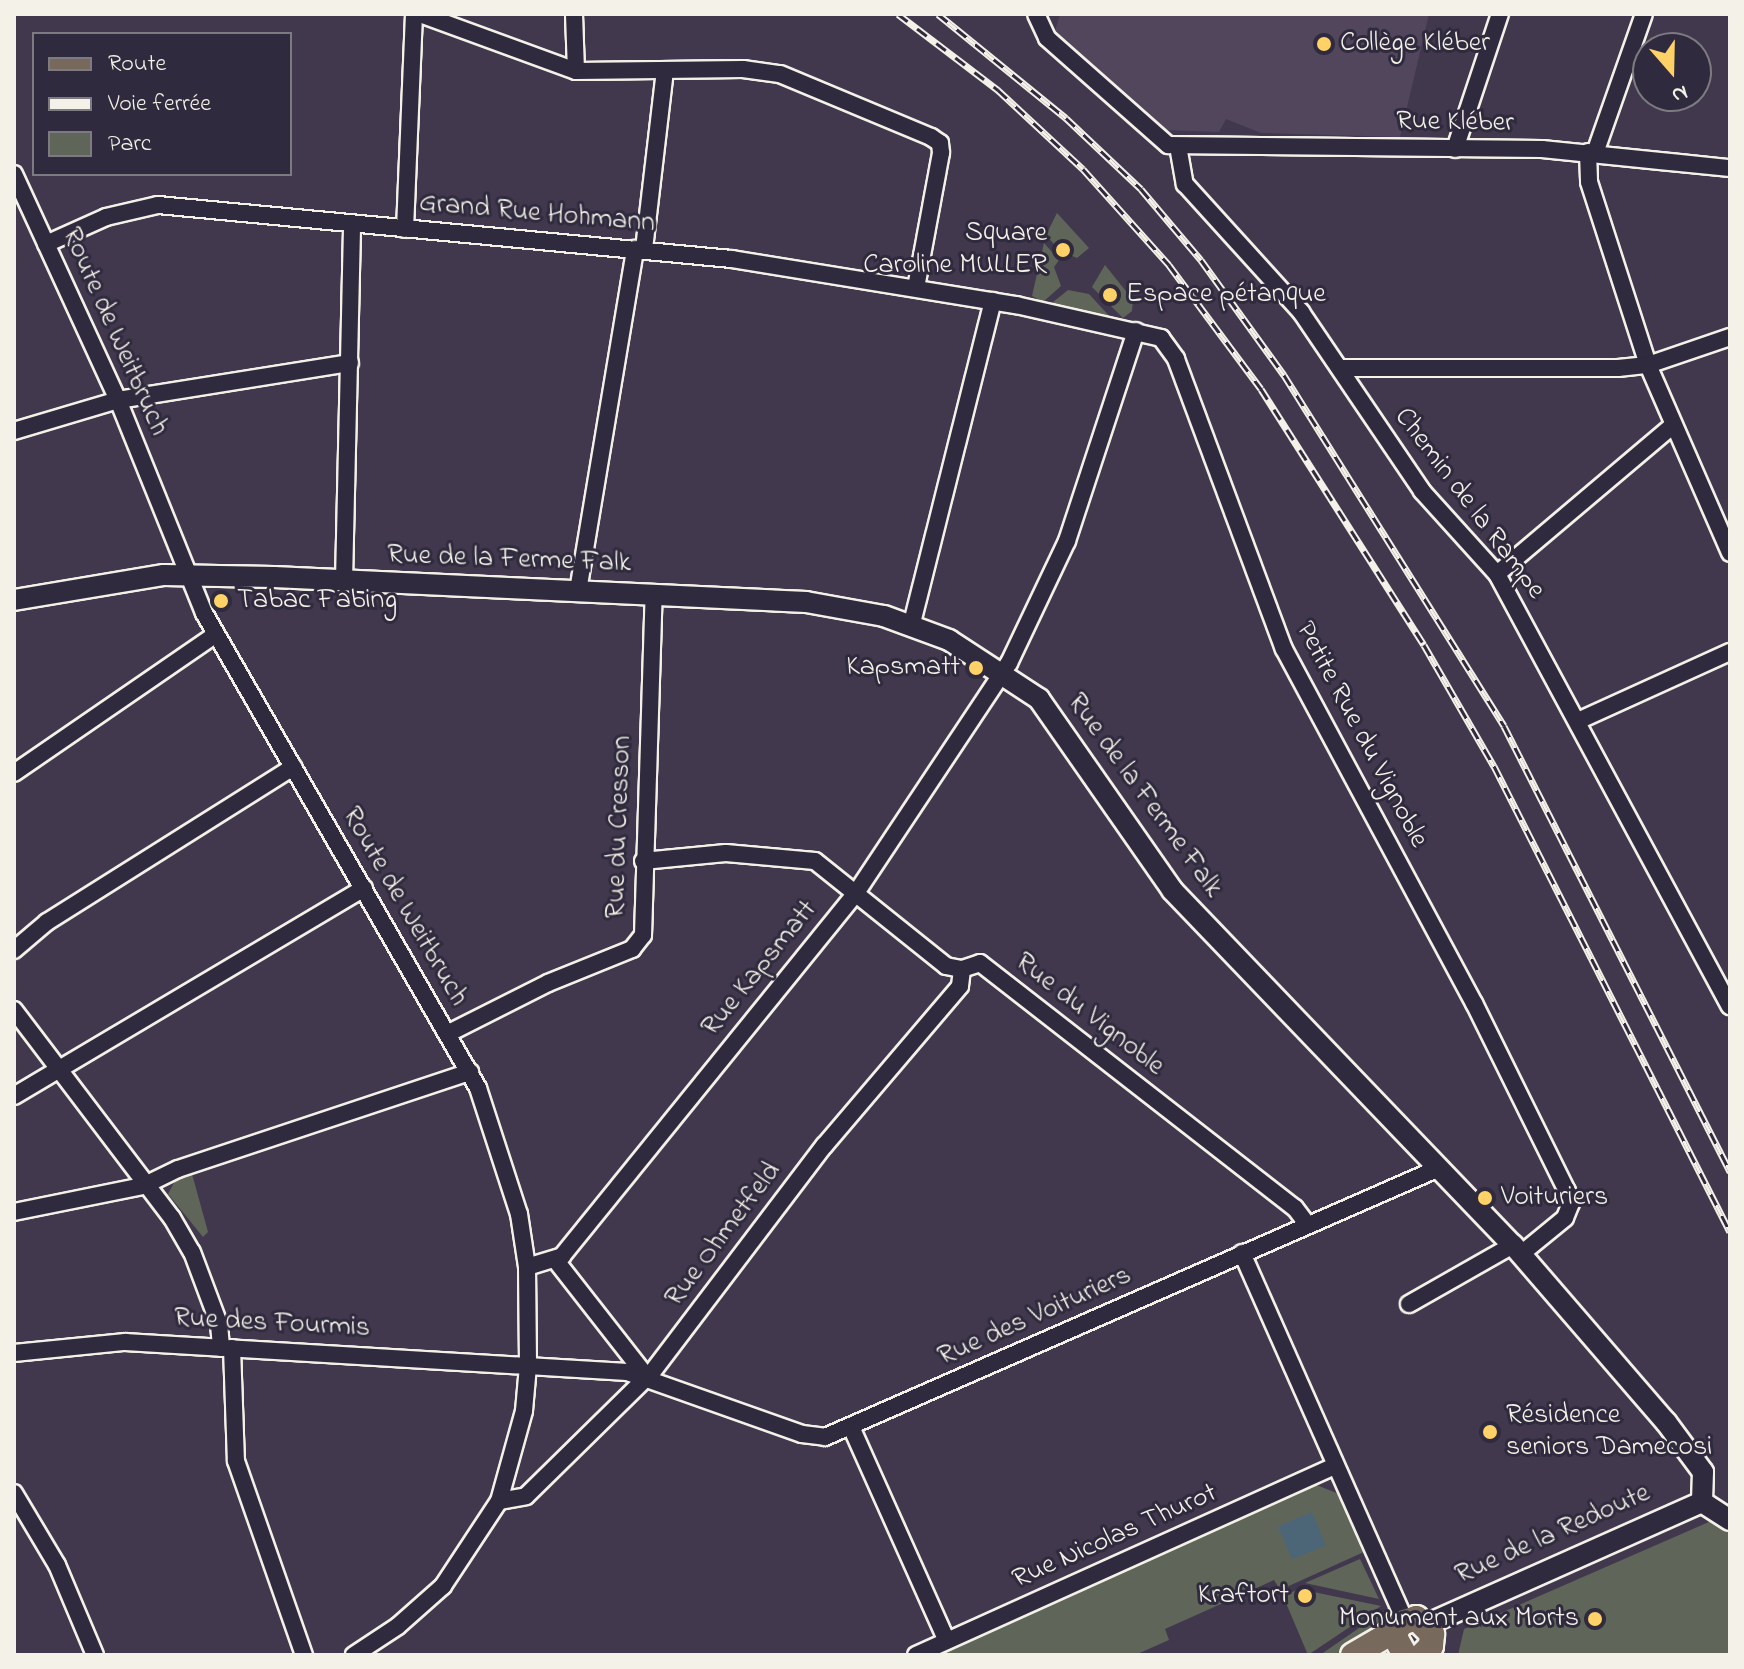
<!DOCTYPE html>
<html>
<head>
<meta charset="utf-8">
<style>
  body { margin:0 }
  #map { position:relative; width:1744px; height:1669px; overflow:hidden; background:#41384e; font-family:"Indie Flower",sans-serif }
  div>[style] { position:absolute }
  .built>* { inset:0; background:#51465c }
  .green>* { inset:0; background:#5f6659 }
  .water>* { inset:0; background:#4d6677; transform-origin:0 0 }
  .roads { filter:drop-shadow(2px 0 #f4f1e8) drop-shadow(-2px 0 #f4f1e8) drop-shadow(0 2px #f4f1e8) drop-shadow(0 -2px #f4f1e8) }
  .minor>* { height:16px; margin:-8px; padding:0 8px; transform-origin:8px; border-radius:8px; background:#2f2a3d }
  .tertiary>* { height:20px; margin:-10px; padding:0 10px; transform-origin:10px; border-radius:10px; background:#2f2a3d }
  .primary>* { height:24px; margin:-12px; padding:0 12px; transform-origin:12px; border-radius:12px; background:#77695c }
  .rail>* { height:7px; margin-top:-3.5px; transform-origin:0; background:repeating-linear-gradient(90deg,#2f2a3d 0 12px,#f4f1e8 0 24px); box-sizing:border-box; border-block:2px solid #f4f1e8 }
  .dots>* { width:22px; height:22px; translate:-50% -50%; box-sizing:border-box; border:4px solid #2f2a3d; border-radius:50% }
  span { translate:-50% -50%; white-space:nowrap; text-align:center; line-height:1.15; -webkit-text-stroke:6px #2f2a3d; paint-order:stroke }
  .poi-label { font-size:28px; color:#f4f1e8 }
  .left { translate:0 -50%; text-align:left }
  .right { translate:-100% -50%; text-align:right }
  .street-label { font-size:28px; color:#f4f1e8 }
  .frame { position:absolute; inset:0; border:16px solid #f4f1e8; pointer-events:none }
  .legend { position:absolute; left:32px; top:32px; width:260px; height:144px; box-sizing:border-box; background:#2f2a3d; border:2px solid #7e7a81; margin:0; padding:10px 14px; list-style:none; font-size:24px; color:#f4f1e8 }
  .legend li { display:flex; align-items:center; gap:16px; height:40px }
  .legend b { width:40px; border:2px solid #7e7a81 }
  .north { position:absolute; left:1632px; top:32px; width:80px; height:80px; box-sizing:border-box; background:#2f2a3d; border:2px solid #7e7a81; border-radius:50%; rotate:160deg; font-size:22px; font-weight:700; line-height:32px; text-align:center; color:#f4f1e8 }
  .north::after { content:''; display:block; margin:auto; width:28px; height:36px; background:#ffd166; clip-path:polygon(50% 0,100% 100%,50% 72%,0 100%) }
</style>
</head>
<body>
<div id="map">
  <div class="built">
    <i style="clip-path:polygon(1060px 14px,1429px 14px,1400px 137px,1261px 133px,1226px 119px,1219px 132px,1163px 130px,1055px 31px)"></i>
  </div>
  <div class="green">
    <i style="clip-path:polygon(1057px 213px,1089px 248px,1077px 258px,1060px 251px,1046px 235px)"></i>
    <i style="clip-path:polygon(1044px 243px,1059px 260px,1054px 267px,1061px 286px,1043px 302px,1032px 296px)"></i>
    <i style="clip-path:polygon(1105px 265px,1133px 300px,1132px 311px,1123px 318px,1092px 287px)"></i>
    <i style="clip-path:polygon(1068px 290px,1089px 294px,1113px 320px,1047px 307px)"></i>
    <i style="clip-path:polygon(192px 1174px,208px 1232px,203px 1237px,168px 1194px,176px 1179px)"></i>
    <i style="clip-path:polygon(1314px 1484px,1339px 1494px,1366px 1551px,1280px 1590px,1274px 1580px,1165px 1629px,1169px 1640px,1135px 1655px,931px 1655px)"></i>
    <i style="clip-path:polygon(1718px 1518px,1730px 1535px,1730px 1655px,1458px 1655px,1464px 1629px)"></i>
    <i style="clip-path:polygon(1360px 1559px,1379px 1599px,1305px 1583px)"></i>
    <i style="clip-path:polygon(1299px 1589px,1381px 1606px,1308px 1655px,1283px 1596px)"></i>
    <i style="clip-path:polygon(1388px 1608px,1391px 1614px,1381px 1634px,1333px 1655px,1320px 1655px)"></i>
  </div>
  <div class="water">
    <i style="left:1312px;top:1512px;width:36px;height:37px;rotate:67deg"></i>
  </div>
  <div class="roads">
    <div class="minor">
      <i style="left:420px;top:14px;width:166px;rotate:20.1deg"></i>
      <i style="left:576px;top:71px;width:167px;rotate:-0.7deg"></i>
      <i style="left:743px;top:69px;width:37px;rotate:8deg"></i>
      <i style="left:780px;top:74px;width:164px;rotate:22.6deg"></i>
      <i style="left:931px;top:137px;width:11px;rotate:34deg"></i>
      <i style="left:940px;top:143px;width:10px;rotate:84deg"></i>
      <i style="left:941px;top:153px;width:137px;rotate:100.5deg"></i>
      <i style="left:574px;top:14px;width:57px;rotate:88deg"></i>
      <i style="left:1036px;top:14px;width:26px;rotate:65deg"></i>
      <i style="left:1047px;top:38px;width:162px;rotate:41.5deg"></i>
      <i style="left:1168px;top:145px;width:374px;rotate:0.6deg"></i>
      <i style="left:1542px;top:149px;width:189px;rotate:5.8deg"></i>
      <i style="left:1178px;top:146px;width:39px;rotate:80deg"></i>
      <i style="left:1185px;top:184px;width:173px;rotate:47.8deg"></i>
      <i style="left:1301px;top:312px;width:216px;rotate:55.9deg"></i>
      <i style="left:1422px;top:491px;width:112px;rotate:47.9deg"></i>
      <i style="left:1497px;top:574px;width:491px;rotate:61.7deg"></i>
      <i style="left:1455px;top:149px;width:142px;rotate:-71.6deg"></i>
      <i style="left:1588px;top:152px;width:30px;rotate:88deg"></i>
      <i style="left:1589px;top:182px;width:192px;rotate:72.1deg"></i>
      <i style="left:1648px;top:365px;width:205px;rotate:66.4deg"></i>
      <i style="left:1595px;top:153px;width:147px;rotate:-70.6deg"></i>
      <i style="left:14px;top:174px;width:249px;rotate:65.3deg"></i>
      <i style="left:118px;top:400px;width:230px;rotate:68deg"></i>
      <i style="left:204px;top:613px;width:548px;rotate:60.02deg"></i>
      <i style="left:478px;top:1088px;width:133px;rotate:72deg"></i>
      <i style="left:519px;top:1214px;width:54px;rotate:81.4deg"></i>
      <i style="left:527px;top:1267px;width:99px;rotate:89.4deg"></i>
      <i style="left:528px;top:1366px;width:45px;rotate:95.1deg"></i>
      <i style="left:524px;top:1411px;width:93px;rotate:105.5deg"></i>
      <i style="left:499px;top:1501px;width:102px;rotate:123.4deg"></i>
      <i style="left:443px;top:1586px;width:60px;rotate:138.4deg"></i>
      <i style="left:398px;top:1626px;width:53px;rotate:146.6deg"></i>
      <i style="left:405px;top:229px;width:215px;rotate:-87.6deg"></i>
      <i style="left:46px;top:244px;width:66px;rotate:-24.2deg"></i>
      <i style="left:106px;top:217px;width:53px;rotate:-13deg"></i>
      <i style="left:158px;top:205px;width:576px;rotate:5.38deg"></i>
      <i style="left:731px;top:259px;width:289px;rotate:9.2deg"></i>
      <i style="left:1016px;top:305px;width:149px;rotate:12.8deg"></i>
      <i style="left:1161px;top:338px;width:26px;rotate:54deg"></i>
      <i style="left:1176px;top:359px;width:309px;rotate:69.6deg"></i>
      <i style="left:1284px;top:649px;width:402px;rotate:61.8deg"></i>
      <i style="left:1474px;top:1003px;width:210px;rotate:63.7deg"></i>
      <i style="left:1567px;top:1191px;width:13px;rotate:72deg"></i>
      <i style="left:1571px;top:1203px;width:16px;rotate:112deg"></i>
      <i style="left:1565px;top:1218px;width:57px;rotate:140.7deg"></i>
      <i style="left:644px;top:249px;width:179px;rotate:-83.3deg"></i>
      <i style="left:1342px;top:368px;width:276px"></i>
      <i style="left:1618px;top:368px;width:30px;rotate:-6deg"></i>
      <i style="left:1648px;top:365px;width:87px;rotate:-18.9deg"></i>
      <i style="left:14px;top:431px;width:109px;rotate:-16.6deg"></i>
      <i style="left:118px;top:400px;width:235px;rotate:-9.1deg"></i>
      <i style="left:1497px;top:574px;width:229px;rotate:-40.2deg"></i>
      <i style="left:344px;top:581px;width:355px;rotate:-88.7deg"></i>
      <i style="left:578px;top:591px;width:347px;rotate:-80.5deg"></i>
      <i style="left:912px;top:623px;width:332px;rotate:-75.9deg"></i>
      <i style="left:1580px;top:720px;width:165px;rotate:-24.4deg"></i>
      <i style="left:14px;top:773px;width:245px;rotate:-34.5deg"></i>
      <i style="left:643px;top:861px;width:83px;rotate:-5.5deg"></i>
      <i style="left:726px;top:853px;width:89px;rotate:5.1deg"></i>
      <i style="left:815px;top:861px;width:168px;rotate:38.7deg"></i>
      <i style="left:946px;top:966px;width:16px;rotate:11deg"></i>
      <i style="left:962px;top:969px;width:19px;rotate:-18deg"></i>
      <i style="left:980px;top:963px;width:399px;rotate:37.9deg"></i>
      <i style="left:1295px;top:1208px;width:21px;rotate:53deg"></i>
      <i style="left:14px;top:950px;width:43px;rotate:-40.3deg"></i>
      <i style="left:47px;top:922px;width:291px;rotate:-32.2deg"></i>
      <i style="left:14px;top:1010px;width:261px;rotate:52.8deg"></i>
      <i style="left:172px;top:1218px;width:39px;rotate:60deg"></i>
      <i style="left:192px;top:1252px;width:77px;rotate:69.4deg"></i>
      <i style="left:219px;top:1324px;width:24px;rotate:85deg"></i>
      <i style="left:447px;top:1034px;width:113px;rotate:-26.8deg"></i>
      <i style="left:548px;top:983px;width:91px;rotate:-22deg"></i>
      <i style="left:632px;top:949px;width:18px;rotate:-52deg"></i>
      <i style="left:643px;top:935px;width:341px;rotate:-88.2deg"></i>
      <i style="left:14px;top:1096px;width:407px;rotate:-30.7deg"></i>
      <i style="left:14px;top:1212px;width:132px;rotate:-11.4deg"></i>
      <i style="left:143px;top:1186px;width:39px;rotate:-26deg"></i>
      <i style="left:178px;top:1169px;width:308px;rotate:-18.4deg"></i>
      <i style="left:1242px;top:1253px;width:402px;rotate:66.1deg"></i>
      <i style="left:557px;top:1262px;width:146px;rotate:52deg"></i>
      <i style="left:527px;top:1267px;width:37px;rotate:-17deg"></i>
      <i style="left:562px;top:1256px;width:467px;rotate:-51deg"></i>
      <i style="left:856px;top:893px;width:276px;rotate:-56.4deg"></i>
      <i style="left:1009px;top:663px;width:135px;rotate:-64.6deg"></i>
      <i style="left:1067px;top:541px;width:221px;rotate:-71.8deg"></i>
      <i style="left:1409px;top:1304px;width:120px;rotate:-29.6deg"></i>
      <i style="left:232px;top:1348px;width:113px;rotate:88deg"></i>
      <i style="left:236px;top:1461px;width:206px;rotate:70.7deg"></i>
      <i style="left:14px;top:1353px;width:112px;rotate:-5.7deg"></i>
      <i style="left:125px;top:1342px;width:503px;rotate:3.42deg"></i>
      <i style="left:627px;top:1372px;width:186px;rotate:19.5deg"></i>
      <i style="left:802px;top:1434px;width:23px;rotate:7deg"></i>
      <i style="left:825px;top:1437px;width:670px;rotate:-23.66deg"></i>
      <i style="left:852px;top:1429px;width:232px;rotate:65.9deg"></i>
      <i style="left:14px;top:1493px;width:84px;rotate:59.2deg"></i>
      <i style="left:57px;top:1565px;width:98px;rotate:67.1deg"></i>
      <i style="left:499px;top:1501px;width:27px;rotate:-10deg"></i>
      <i style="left:526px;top:1496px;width:178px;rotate:-44.5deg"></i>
      <i style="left:653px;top:1371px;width:283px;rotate:-52.8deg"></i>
      <i style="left:824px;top:1146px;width:210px;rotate:-49.6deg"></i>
      <i style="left:960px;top:986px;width:17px;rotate:-83deg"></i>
      <i style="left:916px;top:1655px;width:460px;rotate:-24.3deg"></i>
    </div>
    <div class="tertiary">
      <i style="left:14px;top:600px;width:152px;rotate:-9.5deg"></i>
      <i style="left:164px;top:575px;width:110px;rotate:1deg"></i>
      <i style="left:274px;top:577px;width:533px;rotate:2.69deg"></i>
      <i style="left:806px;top:602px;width:79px;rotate:10.2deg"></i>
      <i style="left:884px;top:616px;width:69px;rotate:20.3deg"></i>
      <i style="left:949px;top:640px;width:108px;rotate:33.2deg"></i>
      <i style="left:1039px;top:699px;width:233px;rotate:55.1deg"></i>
      <i style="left:1172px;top:890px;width:492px;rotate:46.2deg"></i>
      <i style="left:1513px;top:1245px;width:234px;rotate:49.2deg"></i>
      <i style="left:1666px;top:1422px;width:62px;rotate:53.5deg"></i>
      <i style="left:1703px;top:1472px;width:30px;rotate:92deg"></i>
      <i style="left:1702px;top:1502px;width:33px;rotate:33deg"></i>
      <i style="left:1428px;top:1624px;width:300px;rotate:-24deg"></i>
    </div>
    <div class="primary">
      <i style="left:1353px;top:1655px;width:50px;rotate:-30.2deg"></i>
      <i style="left:1405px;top:1655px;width:23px;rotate:-119deg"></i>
      <i style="left:1394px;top:1635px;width:14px;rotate:-60deg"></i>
      <i style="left:1401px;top:1623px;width:16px;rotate:-18deg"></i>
      <i style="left:1416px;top:1618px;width:23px;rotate:45deg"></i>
      <i style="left:1432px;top:1634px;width:12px;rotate:95deg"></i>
      <i style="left:1431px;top:1646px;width:13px;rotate:135deg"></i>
    </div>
  </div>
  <div class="rail">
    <i style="left:898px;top:14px;width:126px;rotate:37.2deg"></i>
    <i style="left:998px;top:90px;width:116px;rotate:42.9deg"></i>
    <i style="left:1083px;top:169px;width:129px;rotate:48.1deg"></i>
    <i style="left:1169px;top:265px;width:154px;rotate:53.4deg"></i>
    <i style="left:1261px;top:389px;width:303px;rotate:57.5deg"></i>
    <i style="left:1424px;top:645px;width:140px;rotate:60deg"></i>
    <i style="left:1494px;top:766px;width:522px;rotate:63.14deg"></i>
    <i style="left:938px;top:14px;width:165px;rotate:39.1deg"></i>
    <i style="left:1066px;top:118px;width:103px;rotate:43.4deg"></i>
    <i style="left:1141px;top:189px;width:93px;rotate:49.8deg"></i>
    <i style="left:1201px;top:260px;width:142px;rotate:54.2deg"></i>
    <i style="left:1284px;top:375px;width:414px;rotate:57.9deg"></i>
    <i style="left:1504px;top:726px;width:500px;rotate:63.1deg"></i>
  </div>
  <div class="dots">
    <i style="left:1324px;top:44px;background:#ffd166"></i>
    <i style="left:1063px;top:250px;background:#ffd166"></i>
    <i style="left:1110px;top:295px;background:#ffd166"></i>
    <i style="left:221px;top:601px;background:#ffd166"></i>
    <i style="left:976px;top:668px;background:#ffd166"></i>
    <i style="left:1485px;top:1198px;background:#ffd166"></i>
    <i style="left:1490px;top:1432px;background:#ffd166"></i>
    <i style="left:1305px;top:1596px;background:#ffd166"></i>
    <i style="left:1595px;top:1619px;background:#ffd166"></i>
  </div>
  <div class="poi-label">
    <span class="left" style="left:1340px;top:44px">Collège Kléber</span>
    <span class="right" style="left:1047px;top:250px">Square<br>Caroline MULLER</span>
    <span class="left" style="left:1126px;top:295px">Espace pétanque</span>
    <span class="left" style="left:237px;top:601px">Tabac Fabing</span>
    <span class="right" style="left:960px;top:668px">Kapsmatt</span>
    <span class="left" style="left:1501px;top:1198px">Voituriers</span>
    <span class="left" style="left:1506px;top:1432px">Résidence<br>seniors Damecosi</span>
    <span class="right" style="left:1289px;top:1596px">Kraftort</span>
    <span class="right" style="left:1579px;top:1619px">Monument aux Morts</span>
  </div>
  <div class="street-label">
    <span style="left:1455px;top:123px;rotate:1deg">Rue Kléber</span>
    <span style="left:537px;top:214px;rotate:5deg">Grand Rue Hohmann</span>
    <span style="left:114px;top:332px;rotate:66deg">Route de Weitbruch</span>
    <span style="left:1469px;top:504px;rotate:53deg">Chemin de la Rampe</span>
    <span style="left:509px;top:560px;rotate:2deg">Rue de la Ferme Falk</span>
    <span style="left:1361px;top:735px;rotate:62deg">Petite Rue du Vignoble</span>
    <span style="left:1144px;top:796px;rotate:54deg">Rue de la Ferme Falk</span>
    <span style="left:620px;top:827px;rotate:-88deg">Rue du Cresson</span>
    <span style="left:404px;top:907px;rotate:60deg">Route de Weitbruch</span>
    <span style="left:760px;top:969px;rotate:-51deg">Rue Kapsmatt</span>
    <span style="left:1089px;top:1015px;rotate:38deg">Rue du Vignoble</span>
    <span style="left:724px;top:1235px;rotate:-53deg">Rue Ohmetfeld</span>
    <span style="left:1035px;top:1317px;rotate:-24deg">Rue des Voituriers</span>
    <span style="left:272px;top:1324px;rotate:3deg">Rue des Fourmis</span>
    <span style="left:1553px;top:1535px;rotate:-24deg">Rue de la Redoute</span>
    <span style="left:1115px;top:1537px;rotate:-24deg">Rue Nicolas Thurot</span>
  </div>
  <div class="frame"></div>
  <ul class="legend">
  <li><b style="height:10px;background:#77695c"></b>Route</li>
  <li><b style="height:10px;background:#f4f1e8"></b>Voie ferrée</li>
  <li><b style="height:22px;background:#5f6659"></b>Parc</li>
  </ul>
  <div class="north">N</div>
</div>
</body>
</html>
